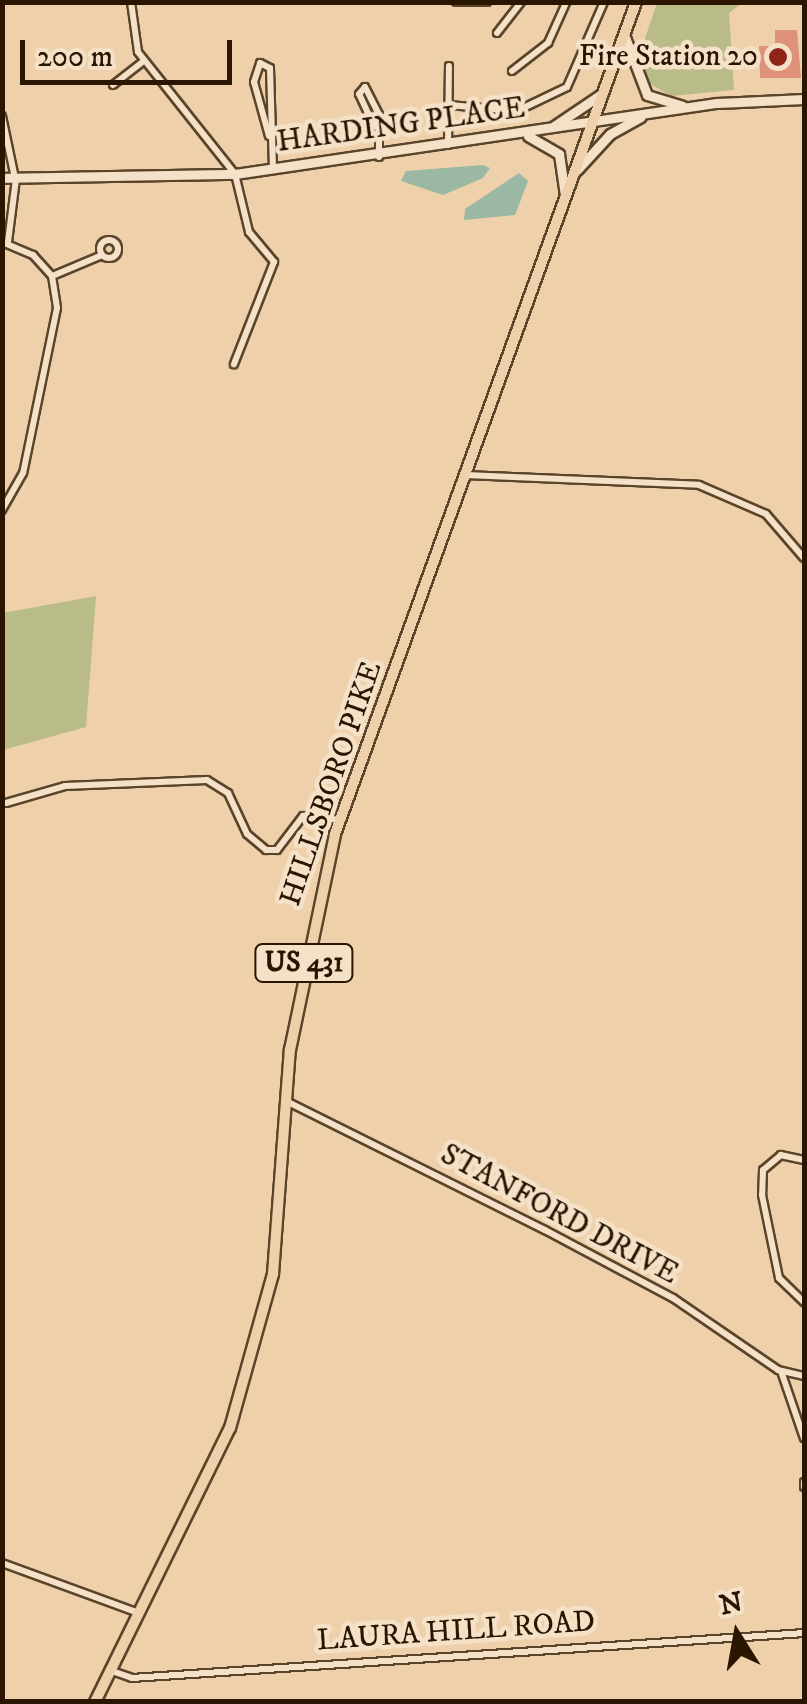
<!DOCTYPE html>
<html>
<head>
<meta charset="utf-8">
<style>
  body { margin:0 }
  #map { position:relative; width:807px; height:1704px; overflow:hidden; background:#eed1aa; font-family:"IM FELL DW Pica",serif }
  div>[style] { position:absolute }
  .green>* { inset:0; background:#b9bb88 }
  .water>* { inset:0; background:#9bb8a4 }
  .building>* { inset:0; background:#de927a }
  .roads { filter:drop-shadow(2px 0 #5a442a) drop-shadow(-2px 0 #5a442a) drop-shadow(0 2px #5a442a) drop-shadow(0 -2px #5a442a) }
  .street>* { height:6px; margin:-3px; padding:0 3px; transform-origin:3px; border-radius:3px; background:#f4e1c8 }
  .street>.ring { margin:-3px; padding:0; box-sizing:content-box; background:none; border:6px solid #f4e1c8; border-radius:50% }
  .secondary>* { height:9px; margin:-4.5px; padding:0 4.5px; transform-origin:4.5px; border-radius:4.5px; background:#f4e1c8 }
  .primary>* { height:10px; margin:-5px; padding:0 5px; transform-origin:5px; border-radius:5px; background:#eed1aa }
  .dots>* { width:28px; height:28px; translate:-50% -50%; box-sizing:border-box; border:5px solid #f4e1c8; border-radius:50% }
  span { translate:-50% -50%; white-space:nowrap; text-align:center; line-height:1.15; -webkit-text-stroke:9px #f4e1c8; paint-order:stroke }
  .shield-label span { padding:2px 8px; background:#f4e1c8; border:2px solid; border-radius:8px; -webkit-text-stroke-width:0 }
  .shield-label { font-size:28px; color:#291500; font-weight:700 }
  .poi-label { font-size:30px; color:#291500 }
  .right { translate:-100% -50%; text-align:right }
  .street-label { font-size:30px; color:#291500 }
  .frame { position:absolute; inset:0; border:5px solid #291500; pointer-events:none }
  .north { position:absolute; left:687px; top:1584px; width:100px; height:100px; -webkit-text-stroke:8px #f4e1c8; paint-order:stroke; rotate:349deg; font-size:28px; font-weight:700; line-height:40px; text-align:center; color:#291500 }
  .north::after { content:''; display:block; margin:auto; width:35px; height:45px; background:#291500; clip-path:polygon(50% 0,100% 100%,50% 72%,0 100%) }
  .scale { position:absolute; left:20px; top:40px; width:212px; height:45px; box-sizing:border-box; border:5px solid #291500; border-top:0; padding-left:12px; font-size:30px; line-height:35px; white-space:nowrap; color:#291500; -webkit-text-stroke:8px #f4e1c8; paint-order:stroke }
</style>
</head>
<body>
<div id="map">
  <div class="green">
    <i style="clip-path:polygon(657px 3px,742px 3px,729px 13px,734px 90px,671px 96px,649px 83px,639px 56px)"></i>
    <i style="clip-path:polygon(96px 596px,86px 727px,3px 750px,3px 613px)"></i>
  </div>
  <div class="water">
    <i style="clip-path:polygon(483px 165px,490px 168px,483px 178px,443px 195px,401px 181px,406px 171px)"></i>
    <i style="clip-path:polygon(519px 173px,528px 181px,515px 215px,464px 220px,465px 209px)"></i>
  </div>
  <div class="building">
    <i style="clip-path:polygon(775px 30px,797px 30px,801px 78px,760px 78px,759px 46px,775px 46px)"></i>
  </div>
  <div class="roads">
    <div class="street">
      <i style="left:131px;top:2px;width:50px;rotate:82deg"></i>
      <i style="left:138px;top:52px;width:156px;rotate:51.5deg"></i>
      <i style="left:235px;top:174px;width:60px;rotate:76.4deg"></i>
      <i style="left:249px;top:232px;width:39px;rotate:50deg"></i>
      <i style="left:274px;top:262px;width:110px;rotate:111.4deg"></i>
      <i style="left:456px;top:2px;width:31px"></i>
      <i style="left:497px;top:33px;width:39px;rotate:-52deg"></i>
      <i style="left:512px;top:71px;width:46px;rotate:-37.9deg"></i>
      <i style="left:548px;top:43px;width:44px;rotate:-65.8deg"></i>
      <i style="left:113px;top:85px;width:39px;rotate:-38deg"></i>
      <i style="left:449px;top:105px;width:68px;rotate:5deg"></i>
      <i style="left:517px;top:111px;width:55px;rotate:-25.6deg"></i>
      <i style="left:567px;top:87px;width:93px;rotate:-66.5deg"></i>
      <i style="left:2px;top:116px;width:63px;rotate:78.2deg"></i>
      <i style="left:374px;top:126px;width:35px;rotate:-115deg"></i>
      <i style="left:359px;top:94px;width:9px;rotate:-49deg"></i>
      <i style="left:365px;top:87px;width:31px;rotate:63deg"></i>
      <i style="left:379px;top:115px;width:42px;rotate:90deg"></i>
      <i style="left:269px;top:136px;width:56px;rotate:-105.5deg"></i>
      <i style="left:254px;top:82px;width:20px;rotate:-72deg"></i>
      <i style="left:260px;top:63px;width:11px;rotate:27deg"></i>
      <i style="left:270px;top:68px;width:101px;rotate:88.3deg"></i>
      <i style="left:448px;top:145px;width:79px;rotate:-89.3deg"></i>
      <i class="ring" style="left:100px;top:240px;width:12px;height:12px"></i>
      <i style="left:2px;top:242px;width:34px;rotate:23deg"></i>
      <i style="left:33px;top:255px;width:28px;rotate:48deg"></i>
      <i style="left:52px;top:276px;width:32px;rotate:81deg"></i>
      <i style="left:57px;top:308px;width:168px;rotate:101.6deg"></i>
      <i style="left:23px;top:473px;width:43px;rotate:119.6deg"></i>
      <i style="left:8px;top:242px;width:64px;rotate:-82.8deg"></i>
      <i style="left:52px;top:276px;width:54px;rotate:-22.8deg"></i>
      <i style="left:465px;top:475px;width:234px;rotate:2.4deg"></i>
      <i style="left:699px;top:485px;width:73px;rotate:23.4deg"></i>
      <i style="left:766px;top:514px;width:58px;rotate:49.2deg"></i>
      <i style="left:6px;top:803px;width:61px;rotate:-16.1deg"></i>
      <i style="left:65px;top:786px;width:142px;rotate:-2.4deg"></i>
      <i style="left:207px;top:780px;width:25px;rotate:32deg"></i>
      <i style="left:228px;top:793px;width:45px;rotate:65.1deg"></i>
      <i style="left:247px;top:834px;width:25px;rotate:40deg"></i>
      <i style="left:266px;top:850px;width:11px"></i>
      <i style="left:277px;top:850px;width:43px;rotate:-52.6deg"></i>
      <i style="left:303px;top:816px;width:36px;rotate:6deg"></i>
      <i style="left:286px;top:1101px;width:289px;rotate:26.5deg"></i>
      <i style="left:545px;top:1230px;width:145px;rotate:28deg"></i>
      <i style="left:673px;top:1298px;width:127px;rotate:34.4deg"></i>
      <i style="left:778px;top:1370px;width:27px;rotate:13deg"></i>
      <i style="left:804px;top:1160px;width:24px;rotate:-168deg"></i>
      <i style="left:781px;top:1155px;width:23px;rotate:140deg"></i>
      <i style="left:763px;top:1170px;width:25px;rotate:92deg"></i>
      <i style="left:762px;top:1195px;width:85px;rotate:78.4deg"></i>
      <i style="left:779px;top:1278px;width:35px;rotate:44deg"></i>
      <i style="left:781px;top:1371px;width:71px;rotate:71.1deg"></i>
      <i style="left:804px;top:1482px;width:5px;rotate:90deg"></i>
      <i style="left:2px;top:1563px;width:146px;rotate:20.1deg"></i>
      <i style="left:112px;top:1671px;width:21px;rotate:19deg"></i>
      <i style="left:132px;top:1678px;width:674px;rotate:-3.83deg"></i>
    </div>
    <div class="secondary">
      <i style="left:625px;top:37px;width:62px;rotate:69.2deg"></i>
      <i style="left:647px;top:95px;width:37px;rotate:17deg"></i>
      <i style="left:554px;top:126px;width:59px;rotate:-34deg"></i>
      <i style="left:528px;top:136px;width:36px;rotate:30deg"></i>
      <i style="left:559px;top:154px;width:41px;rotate:81.7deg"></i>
      <i style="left:577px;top:170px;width:49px;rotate:-47.5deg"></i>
      <i style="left:610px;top:134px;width:35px;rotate:-29deg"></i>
      <i style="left:2px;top:178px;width:233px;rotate:-1deg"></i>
      <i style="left:235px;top:174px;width:487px;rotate:-8.4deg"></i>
      <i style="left:717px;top:103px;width:87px;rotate:-2.6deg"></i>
    </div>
    <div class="primary">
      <i style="left:95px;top:1702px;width:305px;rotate:-63.8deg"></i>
      <i style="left:230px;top:1428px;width:160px;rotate:-74.4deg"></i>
      <i style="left:273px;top:1274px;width:225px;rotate:-85.7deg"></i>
      <i style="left:290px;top:1050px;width:221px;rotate:-78.2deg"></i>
      <i style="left:335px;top:834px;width:885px;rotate:-70.11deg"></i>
    </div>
  </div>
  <div class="dots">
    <i style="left:778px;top:57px;background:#8f2418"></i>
  </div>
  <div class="shield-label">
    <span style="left:304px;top:963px">US 431</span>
  </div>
  <div class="poi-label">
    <span class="right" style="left:758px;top:57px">Fire Station 20</span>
  </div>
  <div class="street-label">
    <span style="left:401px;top:126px;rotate:-8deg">HARDING PLACE</span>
    <span style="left:332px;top:784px;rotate:-71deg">HILLSBORO PIKE</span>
    <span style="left:559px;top:1215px;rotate:28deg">STANFORD DRIVE</span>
    <span style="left:456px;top:1632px;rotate:-4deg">LAURA HILL ROAD</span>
  </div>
  <div class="frame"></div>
  <div class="north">N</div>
  <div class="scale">200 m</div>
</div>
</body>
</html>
